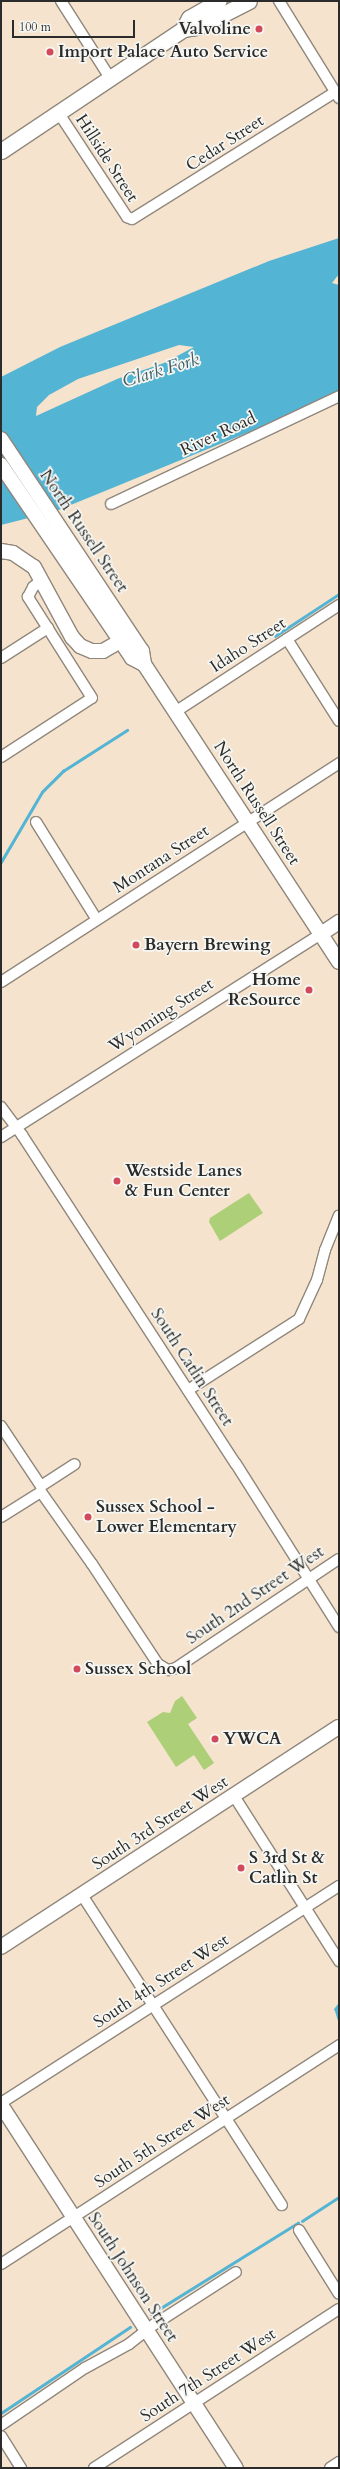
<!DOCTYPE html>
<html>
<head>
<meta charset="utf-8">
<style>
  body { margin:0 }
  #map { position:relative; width:340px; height:2469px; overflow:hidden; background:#f5e3cd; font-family:Cardo,serif }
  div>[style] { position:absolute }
  .green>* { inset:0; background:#accf78 }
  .water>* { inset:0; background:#54b4d3 }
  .stream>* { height:2.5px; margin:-1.25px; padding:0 1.25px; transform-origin:1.25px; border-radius:1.25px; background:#54b4d3 }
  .roads { filter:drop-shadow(1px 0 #90877c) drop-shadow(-1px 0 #90877c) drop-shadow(0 1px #90877c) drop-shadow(0 -1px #90877c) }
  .street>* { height:10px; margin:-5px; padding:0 5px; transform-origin:5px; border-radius:5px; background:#fff }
  .secondary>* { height:14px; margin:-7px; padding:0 7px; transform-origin:7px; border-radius:7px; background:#fff }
  .primary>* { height:15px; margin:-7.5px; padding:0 7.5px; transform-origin:7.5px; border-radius:7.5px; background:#fff }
  .dots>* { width:11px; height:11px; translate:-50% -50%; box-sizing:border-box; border:2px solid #f6f6f2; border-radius:50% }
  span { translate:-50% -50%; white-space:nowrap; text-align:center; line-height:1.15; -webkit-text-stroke:3.5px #f6f6f2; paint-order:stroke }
  .poi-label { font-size:17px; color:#2b2b2b; font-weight:700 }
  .right { translate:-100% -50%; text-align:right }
  .left { translate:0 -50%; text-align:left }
  .street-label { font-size:17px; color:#2b2b2b }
  .water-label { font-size:18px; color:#395b66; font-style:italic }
  .frame { position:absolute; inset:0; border:2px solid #2b2b2b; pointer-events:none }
  .scale { position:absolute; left:12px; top:20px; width:123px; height:18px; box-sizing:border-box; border:2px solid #2b2b2b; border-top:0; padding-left:5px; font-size:12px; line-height:14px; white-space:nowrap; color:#2b2b2b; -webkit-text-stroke:3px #f6f6f2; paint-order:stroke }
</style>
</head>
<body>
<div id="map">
  <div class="green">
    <i style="clip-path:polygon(249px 1193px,263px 1213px,220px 1241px,209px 1222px,210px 1218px)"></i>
    <i style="clip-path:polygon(182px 1696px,197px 1718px,188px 1724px,214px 1763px,204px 1770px,194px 1755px,176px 1767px,147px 1722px,163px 1712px,170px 1713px,175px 1701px)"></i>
  </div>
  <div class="water">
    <i style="clip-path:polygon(evenodd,339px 238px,339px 274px,332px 283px,339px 285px,339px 390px,271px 423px,56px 511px,1px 525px,1px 377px,60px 347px,269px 261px,339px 238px,179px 345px,194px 347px,164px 363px,117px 379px,36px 416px,37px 407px,49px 395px,78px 379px,179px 345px)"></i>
  </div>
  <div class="stream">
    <i style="left:275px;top:636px;width:77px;rotate:-33.3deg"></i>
    <i style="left:1px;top:862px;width:81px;rotate:-59.6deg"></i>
    <i style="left:42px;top:792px;width:30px;rotate:-45deg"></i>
    <i style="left:63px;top:771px;width:76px;rotate:-32.6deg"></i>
    <i style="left:339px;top:2005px;width:5px;rotate:127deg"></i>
    <i style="left:336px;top:2009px;width:10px;rotate:73deg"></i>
    <i style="left:302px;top:2221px;width:44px;rotate:-33deg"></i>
    <i style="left:151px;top:2314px;width:173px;rotate:-31.8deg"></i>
    <i style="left:1px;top:2413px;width:155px;rotate:-33.7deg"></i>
  </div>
  <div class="roads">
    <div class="street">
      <i style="left:61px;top:1px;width:91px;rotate:57.5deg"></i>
      <i style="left:279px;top:1px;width:114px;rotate:58.3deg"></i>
      <i style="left:58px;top:112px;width:126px;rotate:56.7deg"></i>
      <i style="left:127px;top:217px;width:5px;rotate:22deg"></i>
      <i style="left:132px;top:219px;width:239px;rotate:-32deg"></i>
      <i style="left:111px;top:504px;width:252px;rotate:-25.3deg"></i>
      <i style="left:287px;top:639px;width:97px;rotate:57.6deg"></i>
      <i style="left:1px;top:658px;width:56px;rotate:-32.6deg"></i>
      <i style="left:175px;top:712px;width:196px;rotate:-33.1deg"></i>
      <i style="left:1px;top:757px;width:108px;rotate:-33deg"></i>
      <i style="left:92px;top:698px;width:120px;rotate:-122.4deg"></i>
      <i style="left:28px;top:597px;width:11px;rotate:-63deg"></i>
      <i style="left:33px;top:587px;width:11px;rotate:-38deg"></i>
      <i style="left:36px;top:822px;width:115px;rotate:58.1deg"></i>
      <i style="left:1px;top:982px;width:403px;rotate:-32.9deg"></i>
      <i style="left:1px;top:1107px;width:35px;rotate:53deg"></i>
      <i style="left:22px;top:1135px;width:392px;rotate:57deg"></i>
      <i style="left:236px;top:1464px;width:193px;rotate:57.7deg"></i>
      <i style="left:1px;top:1137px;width:379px;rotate:-32.4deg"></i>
      <i style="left:188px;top:1390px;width:132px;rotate:-32.6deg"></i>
      <i style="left:299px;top:1319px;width:43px;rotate:-65.2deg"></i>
      <i style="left:317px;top:1280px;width:31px;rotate:-75deg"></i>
      <i style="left:325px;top:1250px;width:37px;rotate:-68deg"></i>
      <i style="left:1px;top:1426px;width:72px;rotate:56.3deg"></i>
      <i style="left:41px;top:1486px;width:40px;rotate:-32.9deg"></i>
      <i style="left:41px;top:1492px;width:88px;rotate:54.7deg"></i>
      <i style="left:92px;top:1564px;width:120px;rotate:56.6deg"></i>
      <i style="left:158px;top:1664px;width:12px;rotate:31deg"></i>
      <i style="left:168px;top:1670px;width:8px;rotate:-14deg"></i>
      <i style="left:176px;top:1668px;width:196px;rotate:-33.8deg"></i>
      <i style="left:1px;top:1517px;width:47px;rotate:-32deg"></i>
      <i style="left:234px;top:1796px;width:196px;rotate:57.5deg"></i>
      <i style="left:82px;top:1895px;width:369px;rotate:57.2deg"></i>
      <i style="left:1px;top:2103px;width:402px;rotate:-32.7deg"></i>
      <i style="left:299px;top:2230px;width:75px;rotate:58deg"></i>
      <i style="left:1px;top:2264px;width:403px;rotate:-32.9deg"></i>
      <i style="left:1px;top:2425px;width:102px;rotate:-34.2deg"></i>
      <i style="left:85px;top:2368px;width:50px;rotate:-28.6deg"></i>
      <i style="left:129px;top:2344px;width:33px;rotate:-38deg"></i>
      <i style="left:155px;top:2324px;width:96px;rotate:-32.7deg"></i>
      <i style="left:1px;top:2436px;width:38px;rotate:58deg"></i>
      <i style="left:94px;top:2468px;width:292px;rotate:-33deg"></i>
      <i style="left:330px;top:2468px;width:11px;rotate:-34deg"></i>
    </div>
    <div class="secondary">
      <i style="left:1px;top:439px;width:255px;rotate:56.4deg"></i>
      <i style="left:142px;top:651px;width:13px;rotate:81deg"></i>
      <i style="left:144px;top:664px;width:356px;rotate:56.8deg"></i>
      <i style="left:1px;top:465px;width:233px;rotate:55.8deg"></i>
      <i style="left:132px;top:658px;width:13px;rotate:27deg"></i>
      <i style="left:1px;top:551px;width:12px;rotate:9deg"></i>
      <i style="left:13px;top:553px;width:25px;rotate:34deg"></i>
      <i style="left:34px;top:567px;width:80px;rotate:61.5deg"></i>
      <i style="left:72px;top:637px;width:12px;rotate:48deg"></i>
      <i style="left:80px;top:646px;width:13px;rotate:23deg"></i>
      <i style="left:92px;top:651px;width:11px"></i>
      <i style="left:103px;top:651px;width:20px;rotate:-30deg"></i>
      <i style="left:321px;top:934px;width:22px;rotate:-34deg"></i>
      <i style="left:1px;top:1947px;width:403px;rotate:-33.1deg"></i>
      <i style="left:1px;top:2105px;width:432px;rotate:57.1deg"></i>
    </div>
    <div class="primary">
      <i style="left:183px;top:29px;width:15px;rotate:-8deg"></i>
      <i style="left:198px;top:27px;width:57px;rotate:-27deg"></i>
      <i style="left:1px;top:151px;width:219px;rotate:-33.8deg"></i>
      <i style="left:183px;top:29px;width:13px;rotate:-61deg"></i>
      <i style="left:189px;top:18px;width:34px;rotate:-30deg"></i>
    </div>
  </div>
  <div class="dots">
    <i style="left:259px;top:29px;background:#d1495b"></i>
    <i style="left:50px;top:52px;background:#d1495b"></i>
    <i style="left:136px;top:945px;background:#d1495b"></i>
    <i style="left:309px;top:990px;background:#d1495b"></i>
    <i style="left:117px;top:1181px;background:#d1495b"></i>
    <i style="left:88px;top:1517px;background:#d1495b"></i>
    <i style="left:77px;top:1669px;background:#d1495b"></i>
    <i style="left:215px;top:1739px;background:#d1495b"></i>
    <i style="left:241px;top:1868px;background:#d1495b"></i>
  </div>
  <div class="poi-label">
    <span class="right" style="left:251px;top:29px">Valvoline</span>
    <span class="left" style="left:58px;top:52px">Import Palace Auto Service</span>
    <span class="left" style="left:144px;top:945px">Bayern Brewing</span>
    <span class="right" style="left:301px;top:990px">Home<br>ReSource</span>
    <span class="left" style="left:125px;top:1181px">Westside Lanes<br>&amp; Fun Center</span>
    <span class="left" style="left:96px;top:1517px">Sussex School -<br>Lower Elementary</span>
    <span class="left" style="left:85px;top:1669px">Sussex School</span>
    <span class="left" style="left:223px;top:1739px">YWCA</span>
    <span class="left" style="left:249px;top:1868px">S 3rd St &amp;<br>Catlin St</span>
  </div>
  <div class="street-label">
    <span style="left:225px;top:143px;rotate:-33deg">Cedar Street</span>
    <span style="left:107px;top:158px;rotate:57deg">Hillside Street</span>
    <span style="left:218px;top:434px;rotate:-25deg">River Road</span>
    <span style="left:84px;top:531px;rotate:56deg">North Russell Street</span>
    <span style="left:248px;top:645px;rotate:-33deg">Idaho Street</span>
    <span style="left:257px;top:803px;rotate:57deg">North Russell Street</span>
    <span style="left:161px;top:859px;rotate:-33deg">Montana Street</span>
    <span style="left:161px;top:1015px;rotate:-33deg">Wyoming Street</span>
    <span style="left:192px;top:1367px;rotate:57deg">South Catlin Street</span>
    <span style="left:255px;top:1595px;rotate:-34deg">South 2nd Street West</span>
    <span style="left:160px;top:1823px;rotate:-33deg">South 3rd Street West</span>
    <span style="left:161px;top:1981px;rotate:-33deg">South 4th Street West</span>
    <span style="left:162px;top:2141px;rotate:-33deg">South 5th Street West</span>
    <span style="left:133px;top:2277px;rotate:57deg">South Johnson Street</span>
    <span style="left:208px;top:2375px;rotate:-33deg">South 7th Street West</span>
  </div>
  <div class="water-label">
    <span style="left:161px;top:371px;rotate:-17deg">Clark Fork</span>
  </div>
  <div class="frame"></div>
  <div class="scale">100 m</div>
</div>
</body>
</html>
